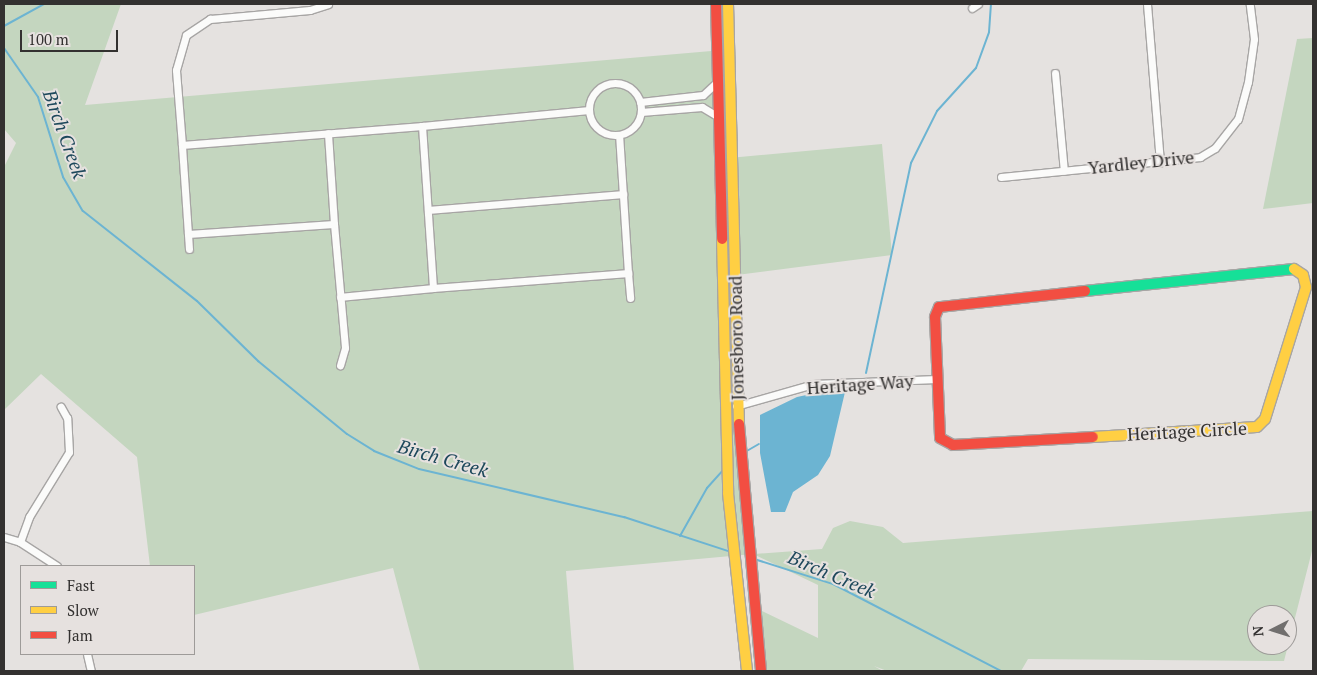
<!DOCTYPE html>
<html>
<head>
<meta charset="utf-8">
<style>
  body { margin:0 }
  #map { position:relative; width:1317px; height:675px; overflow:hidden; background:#e5e2e0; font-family:"PT Serif",serif }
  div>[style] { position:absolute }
  .green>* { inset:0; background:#c4d6bf }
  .water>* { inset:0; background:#6cb4d2 }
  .stream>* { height:2px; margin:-1px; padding:0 1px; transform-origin:1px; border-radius:1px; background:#6cb4d2 }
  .roads { filter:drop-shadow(1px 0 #a7a5a4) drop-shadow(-1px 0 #a7a5a4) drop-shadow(0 1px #a7a5a4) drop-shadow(0 -1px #a7a5a4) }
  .street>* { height:7px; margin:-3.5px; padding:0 3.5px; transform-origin:3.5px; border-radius:3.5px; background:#fbfbfa }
  .street>.ring { margin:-3.5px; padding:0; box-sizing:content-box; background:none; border:7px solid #fbfbfa; border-radius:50% }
  .fast>* { height:10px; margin:-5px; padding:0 5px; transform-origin:5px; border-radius:5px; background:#16e098 }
  .slow>* { height:10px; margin:-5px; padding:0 5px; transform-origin:5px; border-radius:5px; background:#ffcf43 }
  .jam>* { height:10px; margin:-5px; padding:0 5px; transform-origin:5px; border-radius:5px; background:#f24e42 }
  span { translate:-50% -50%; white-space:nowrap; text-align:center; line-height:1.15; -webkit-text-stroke:4px #e6e1df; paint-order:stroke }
  .street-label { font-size:18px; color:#333130 }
  .water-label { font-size:19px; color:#1d485b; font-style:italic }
  .frame { position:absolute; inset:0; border:5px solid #333130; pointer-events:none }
  .legend { position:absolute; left:20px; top:565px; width:175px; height:90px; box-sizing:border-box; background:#e6e1df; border:1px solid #9e9b99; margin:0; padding:6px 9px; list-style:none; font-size:15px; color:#333130 }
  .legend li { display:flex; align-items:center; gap:10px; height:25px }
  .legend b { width:25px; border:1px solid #9e9b99 }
  .north { position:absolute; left:1247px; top:605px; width:50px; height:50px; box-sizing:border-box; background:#e6e1df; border:1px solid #9e9b99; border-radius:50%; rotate:265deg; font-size:14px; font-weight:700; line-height:20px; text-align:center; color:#333130 }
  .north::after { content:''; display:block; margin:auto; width:18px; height:22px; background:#716f6e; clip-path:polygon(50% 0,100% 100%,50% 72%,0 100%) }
  .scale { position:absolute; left:20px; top:30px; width:98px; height:22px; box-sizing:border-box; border:2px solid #333130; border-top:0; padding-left:6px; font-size:15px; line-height:18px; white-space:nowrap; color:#333130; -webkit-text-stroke:4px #e6e1df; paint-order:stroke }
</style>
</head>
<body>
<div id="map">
  <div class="green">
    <i style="clip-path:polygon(evenodd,4px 4px,121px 4px,85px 105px,723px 50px,729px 158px,882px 144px,892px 255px,721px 277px,754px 554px,822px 549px,833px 528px,850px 521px,883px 527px,903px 543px,1313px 511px,1313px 547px,1284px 661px,1028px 659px,1021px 671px,887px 671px,874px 666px,883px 671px,764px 671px,758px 609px,818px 638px,818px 585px,753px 554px,566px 571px,574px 671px,420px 671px,393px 568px,194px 615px,194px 566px,150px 566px,137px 457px,41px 374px,4px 410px,4px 167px,16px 143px,4px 129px,4px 4px,1257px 615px,1287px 615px,1287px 645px,1257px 645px,1257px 615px)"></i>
    <i style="clip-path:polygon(1313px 38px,1313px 203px,1263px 209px,1297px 39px)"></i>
  </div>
  <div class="water">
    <i style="clip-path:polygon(830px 390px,845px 392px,830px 456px,818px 475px,793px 492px,785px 512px,771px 512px,760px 453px,760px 415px,797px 397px)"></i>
  </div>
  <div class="stream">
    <i style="left:4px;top:26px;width:46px;rotate:-28.8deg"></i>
    <i style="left:4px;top:48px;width:60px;rotate:55.2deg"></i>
    <i style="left:38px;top:97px;width:84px;rotate:72.6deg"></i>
    <i style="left:63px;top:177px;width:39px;rotate:60deg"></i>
    <i style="left:83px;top:211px;width:145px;rotate:38.3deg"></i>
    <i style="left:197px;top:301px;width:86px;rotate:44.5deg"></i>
    <i style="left:258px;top:361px;width:115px;rotate:39.4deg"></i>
    <i style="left:347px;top:434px;width:32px;rotate:32deg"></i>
    <i style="left:374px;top:451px;width:48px;rotate:21.8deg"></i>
    <i style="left:419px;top:469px;width:211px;rotate:13.2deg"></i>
    <i style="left:624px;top:517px;width:113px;rotate:18.1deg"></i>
    <i style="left:866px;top:373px;width:215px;rotate:-77.9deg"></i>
    <i style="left:911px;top:163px;width:58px;rotate:-63.4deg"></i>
    <i style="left:937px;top:111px;width:58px;rotate:-47.8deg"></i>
    <i style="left:976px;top:68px;width:38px;rotate:-70deg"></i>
    <i style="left:989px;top:32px;width:28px;rotate:-86deg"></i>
    <i style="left:745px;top:452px;width:16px;rotate:-30deg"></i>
    <i style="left:680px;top:536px;width:55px;rotate:-60.6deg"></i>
    <i style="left:707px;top:488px;width:25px;rotate:-48deg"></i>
    <i style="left:754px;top:559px;width:83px;rotate:17.6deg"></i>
    <i style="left:833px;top:584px;width:189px;rotate:27.4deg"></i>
  </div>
  <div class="roads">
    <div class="street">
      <i style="left:1147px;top:4px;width:159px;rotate:85.3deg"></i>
      <i style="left:972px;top:8px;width:7px;rotate:-34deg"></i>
      <i style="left:1055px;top:73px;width:98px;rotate:84.8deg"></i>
      <i class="ring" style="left:589px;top:83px;width:45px;height:45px"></i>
      <i style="left:640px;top:102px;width:63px;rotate:-6.3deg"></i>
      <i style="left:703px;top:95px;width:18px;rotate:-43deg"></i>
      <i style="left:589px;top:110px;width:168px;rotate:174.5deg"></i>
      <i style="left:422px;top:126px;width:162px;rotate:86.1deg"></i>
      <i style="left:433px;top:288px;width:196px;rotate:-4.4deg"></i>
      <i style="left:628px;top:273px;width:138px;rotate:-93.7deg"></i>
      <i style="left:641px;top:112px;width:61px;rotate:-4.7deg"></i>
      <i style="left:702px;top:107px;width:17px;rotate:31deg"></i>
      <i style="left:182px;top:145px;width:75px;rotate:-94.6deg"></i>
      <i style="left:176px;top:70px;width:36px;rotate:-74deg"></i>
      <i style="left:186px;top:35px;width:29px;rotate:-34deg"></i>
      <i style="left:210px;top:19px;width:100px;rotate:-5.1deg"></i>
      <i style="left:310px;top:10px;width:19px;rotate:-18deg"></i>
      <i style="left:1001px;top:177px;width:200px;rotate:-5.7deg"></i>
      <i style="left:1200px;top:157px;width:17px;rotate:-31deg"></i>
      <i style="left:1215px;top:148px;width:37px;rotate:-52deg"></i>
      <i style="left:1238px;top:119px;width:38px;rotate:-75deg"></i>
      <i style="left:1248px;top:82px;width:43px;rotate:-82.1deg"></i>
      <i style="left:1254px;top:39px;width:35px;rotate:-97deg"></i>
      <i style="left:428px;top:210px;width:196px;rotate:-4.7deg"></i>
      <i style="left:334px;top:224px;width:124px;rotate:84.9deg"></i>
      <i style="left:345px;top:348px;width:18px;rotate:106deg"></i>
      <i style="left:188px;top:234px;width:146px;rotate:-3.9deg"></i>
      <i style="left:334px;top:224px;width:91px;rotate:-93.8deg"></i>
      <i style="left:189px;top:249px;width:104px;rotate:-93.9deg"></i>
      <i style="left:182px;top:145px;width:241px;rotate:-4.5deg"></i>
      <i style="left:628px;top:273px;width:25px;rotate:85deg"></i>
      <i style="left:340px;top:297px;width:93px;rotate:-5.5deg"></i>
      <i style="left:736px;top:406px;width:80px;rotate:-15.9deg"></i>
      <i style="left:813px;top:384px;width:124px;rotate:-2.3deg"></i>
      <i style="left:4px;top:537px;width:17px;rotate:17deg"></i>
      <i style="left:20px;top:542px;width:44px;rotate:33deg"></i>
      <i style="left:20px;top:542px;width:27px;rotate:-70deg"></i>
      <i style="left:29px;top:517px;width:76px;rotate:-58.4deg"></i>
      <i style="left:69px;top:452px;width:34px;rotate:-93deg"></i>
      <i style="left:67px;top:418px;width:13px;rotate:-119deg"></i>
      <i style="left:87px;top:654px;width:17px;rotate:77deg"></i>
    </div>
    <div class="fast">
      <i style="left:1085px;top:291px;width:210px;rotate:-6deg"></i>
    </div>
    <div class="slow">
      <i style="left:728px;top:4px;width:420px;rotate:88.5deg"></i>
      <i style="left:722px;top:239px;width:254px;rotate:88.6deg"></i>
      <i style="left:728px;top:493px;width:179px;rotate:83.9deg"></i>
      <i style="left:1093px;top:437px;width:164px;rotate:-3.5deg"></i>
      <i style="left:1257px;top:427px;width:11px;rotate:-45deg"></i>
      <i style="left:1265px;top:419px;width:138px;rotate:-72.7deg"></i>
      <i style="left:1306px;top:287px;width:12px;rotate:-104deg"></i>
      <i style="left:1303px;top:275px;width:11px;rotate:-146deg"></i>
    </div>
    <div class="jam">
      <i style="left:716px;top:4px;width:235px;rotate:88.5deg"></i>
      <i style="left:1085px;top:291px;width:147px;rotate:173.7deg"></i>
      <i style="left:939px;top:307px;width:11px;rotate:112deg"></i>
      <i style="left:935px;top:317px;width:121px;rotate:87.6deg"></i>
      <i style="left:940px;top:438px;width:15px;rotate:28deg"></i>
      <i style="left:953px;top:445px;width:140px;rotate:-3.3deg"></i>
      <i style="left:739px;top:424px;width:248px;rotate:84.9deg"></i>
    </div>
  </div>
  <div class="street-label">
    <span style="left:1141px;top:162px;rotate:-6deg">Yardley Drive</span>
    <span style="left:736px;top:338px;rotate:-91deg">Jonesboro Road</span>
    <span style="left:860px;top:384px;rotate:-4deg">Heritage Way</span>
    <span style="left:1187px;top:431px;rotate:-3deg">Heritage Circle</span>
  </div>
  <div class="water-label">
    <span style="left:65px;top:134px;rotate:70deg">Birch Creek</span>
    <span style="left:443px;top:458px;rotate:16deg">Birch Creek</span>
    <span style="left:832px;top:574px;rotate:23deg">Birch Creek</span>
  </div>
  <div class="frame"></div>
  <ul class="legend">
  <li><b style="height:6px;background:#16e098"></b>Fast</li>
  <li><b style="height:6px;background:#ffcf43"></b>Slow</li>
  <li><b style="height:6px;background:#f24e42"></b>Jam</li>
  </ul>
  <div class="north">N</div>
  <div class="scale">100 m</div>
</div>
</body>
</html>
